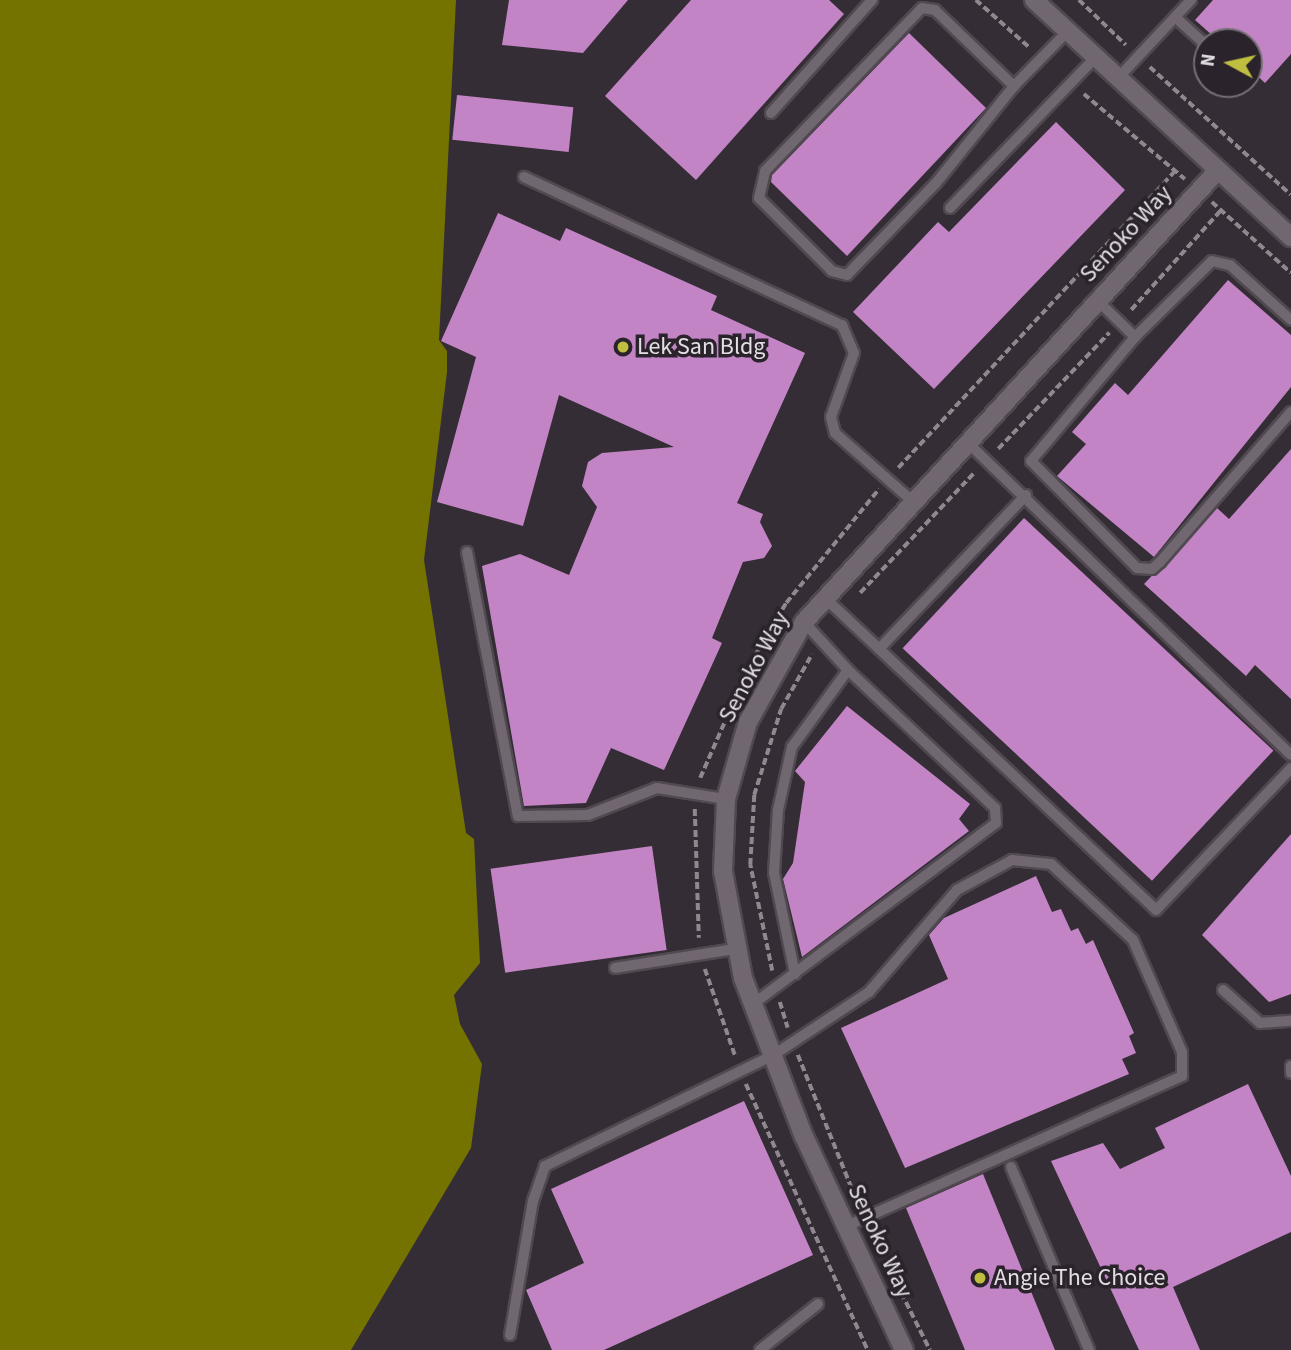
<!DOCTYPE html>
<html>
<head>
<meta charset="utf-8">
<style>
  body { margin:0 }
  #map { position:relative; width:1291px; height:1350px; overflow:hidden; background:#352d35; font-family:"Source Sans 3",sans-serif }
  div>[style] { position:absolute }
  .water>* { inset:0; background:#747300 }
  .building>* { inset:0; background:#c384c6; transform-origin:0 0 }
  .path>* { height:3.5px; margin-top:-1.75px; transform-origin:0; background:repeating-linear-gradient(90deg,#8f898f 0 7px,transparent 0 10.5px) }
  .roads { filter:drop-shadow(2px 0 #504950) drop-shadow(-2px 0 #504950) drop-shadow(0 2px #504950) drop-shadow(0 -2px #504950) }
  .service>* { height:10px; margin:-5px; padding:0 5px; transform-origin:5px; border-radius:5px; background:#706771 }
  .minor>* { height:18px; margin:-9px; padding:0 9px; transform-origin:9px; border-radius:9px; background:#706771 }
  .dots>* { width:19px; height:19px; translate:-50% -50%; box-sizing:border-box; border:4px solid #2a232b; border-radius:50% }
  span { translate:-50% -50%; white-space:nowrap; text-align:center; line-height:1.15; -webkit-text-stroke:7px #2a232b; paint-order:stroke }
  .street-label { font-size:24px; color:#e3dee3 }
  .poi-label { font-size:24px; color:#e3dee3 }
  .left { translate:0 -50%; text-align:left }
  .north { position:absolute; left:1193px; top:28px; width:70px; height:70px; box-sizing:border-box; background:#2a232b; border:2px solid #746e75; border-radius:50%; rotate:278deg; font-size:19px; font-weight:700; line-height:28px; text-align:center; color:#e3dee3 }
  .north::after { content:''; display:block; margin:auto; width:24px; height:32px; background:#bfbe41; clip-path:polygon(50% 0,100% 100%,50% 72%,0 100%) }
</style>
</head>
<body>
<div id="map">
  <div class="water">
    <i style="clip-path:polygon(0 0,456px 0,439px 340px,447px 351px,447px 372px,424px 560px,466px 833px,474px 839px,480px 963px,454px 995px,460px 1024px,482px 1064px,471px 1148px,351px 1350px,0 1350px)"></i>
  </div>
  <div class="building">
    <i style="clip-path:polygon(509px 0,628px 0,583px 53px,502px 45px)"></i>
    <i style="clip-path:polygon(691px 0,829px 0,844px 14px,696px 180px,605px 96px)"></i>
    <i style="clip-path:polygon(1213px 0,1291px 0,1291px 54px,1265px 83px,1249px 68px,1249px 42px,1220px 42px,1195px 20px)"></i>
    <i style="clip-path:polygon(909px 33px,986px 108px,847px 256px,771px 182px,772px 175px)"></i>
    <i style="left:457px;top:95px;width:117px;height:45px;rotate:6deg"></i>
    <i style="clip-path:polygon(1056px 122px,1125px 190px,934px 389px,853px 312px,938px 222px,949px 232px)"></i>
    <i style="clip-path:polygon(498px 213px,560px 241px,566px 228px,717px 296px,711px 310px,805px 353px,737px 503px,763px 514px,760px 522px,772px 546px,764px 558px,743px 562px,712px 638px,722px 643px,664px 770px,611px 748px,586px 803px,524px 806px,482px 566px,520px 554px,569px 575px,597px 507px,582px 486px,588px 462px,602px 453px,674px 447px,559px 395px,523px 526px,437px 502px,476px 357px,441px 341px)"></i>
    <i style="clip-path:polygon(1228px 280px,1291px 335px,1291px 387px,1154px 557px,1057px 476px,1086px 444px,1072px 432px,1115px 383px,1128px 395px)"></i>
    <i style="clip-path:polygon(1291px 449px,1291px 699px,1255px 665px,1246px 676px,1144px 584px,1217px 508px,1229px 519px)"></i>
    <i style="left:1024px;top:518px;width:341px;height:178px;rotate:43deg"></i>
    <i style="clip-path:polygon(847px 706px,970px 804px,959px 819px,969px 831px,802px 957px,783px 879px,793px 863px,805px 782px,795px 771px)"></i>
    <i style="clip-path:polygon(1291px 834px,1291px 994px,1269px 1002px,1202px 935px)"></i>
    <i style="left:652px;top:846px;width:105px;height:163px;rotate:82deg"></i>
    <i style="clip-path:polygon(1036px 876px,1052px 912px,1061px 909px,1071px 931px,1078px 928px,1086px 944px,1093px 940px,1134px 1033px,1129px 1036px,1136px 1053px,1122px 1059px,1129px 1074px,905px 1168px,841px 1028px,948px 979px,929px 935px,944px 918px)"></i>
    <i style="clip-path:polygon(1248px 1084px,1291px 1176px,1291px 1232px,1173px 1287px,1200px 1350px,1139px 1350px,1051px 1161px,1103px 1143px,1120px 1169px,1165px 1148px,1155px 1128px)"></i>
    <i style="clip-path:polygon(744px 1101px,813px 1255px,604px 1350px,552px 1350px,526px 1290px,584px 1263px,551px 1189px)"></i>
    <i style="clip-path:polygon(983px 1174px,1055px 1350px,965px 1350px,906px 1208px)"></i>
  </div>
  <div class="path">
    <i style="left:976px;top:0;width:72px;rotate:41.6deg"></i>
    <i style="left:1079px;top:0;width:65px;rotate:43.8deg"></i>
    <i style="left:1150px;top:67px;width:190px;rotate:42.2deg"></i>
    <i style="left:1084px;top:94px;width:132px;rotate:40.1deg"></i>
    <i style="left:1212px;top:202px;width:106px;rotate:41.9deg"></i>
    <i style="left:1131px;top:310px;width:135px;rotate:-48deg"></i>
    <i style="left:998px;top:449px;width:161px;rotate:-46.3deg"></i>
    <i style="left:898px;top:468px;width:406px;rotate:-47deg"></i>
    <i style="left:860px;top:593px;width:167px;rotate:-46.5deg"></i>
    <i style="left:700px;top:778px;width:124px;rotate:-66.3deg"></i>
    <i style="left:750px;top:664px;width:71px;rotate:-59.5deg"></i>
    <i style="left:786px;top:603px;width:147px;rotate:-50.8deg"></i>
    <i style="left:695px;top:809px;width:129px;rotate:88.2deg"></i>
    <i style="left:705px;top:969px;width:94px;rotate:70.8deg"></i>
    <i style="left:772px;top:971px;width:108px;rotate:-101.7deg"></i>
    <i style="left:750px;top:865px;width:70px;rotate:-86.7deg"></i>
    <i style="left:754px;top:795px;width:90px;rotate:-72.6deg"></i>
    <i style="left:781px;top:709px;width:63px;rotate:-60.6deg"></i>
    <i style="left:780px;top:1002px;width:27px;rotate:73deg"></i>
    <i style="left:798px;top:1055px;width:147px;rotate:68deg"></i>
    <i style="left:746px;top:1084px;width:293px;rotate:65.4deg"></i>
    <i style="left:892px;top:1274px;width:85px;rotate:63.4deg"></i>
  </div>
  <div class="roads">
    <div class="service">
      <i style="left:1175px;top:17px;width:43px;rotate:42.2deg"></i>
      <i style="left:1118px;top:78px;width:107px;rotate:-46.9deg"></i>
      <i style="left:1014px;top:86px;width:124px;rotate:128.8deg"></i>
      <i style="left:936px;top:183px;width:128px;rotate:134.1deg"></i>
      <i style="left:847px;top:275px;width:16px;rotate:-165deg"></i>
      <i style="left:832px;top:271px;width:103px;rotate:-135deg"></i>
      <i style="left:759px;top:198px;width:28px;rotate:-77deg"></i>
      <i style="left:765px;top:171px;width:226px;rotate:-46.1deg"></i>
      <i style="left:922px;top:8px;width:13px;rotate:9deg"></i>
      <i style="left:935px;top:10px;width:110px;rotate:43.9deg"></i>
      <i style="left:1014px;top:86px;width:77px;rotate:-45.5deg"></i>
      <i style="left:771px;top:113px;width:152px;rotate:-48.2deg"></i>
      <i style="left:524px;top:177px;width:351px;rotate:25deg"></i>
      <i style="left:842px;top:325px;width:30px;rotate:67deg"></i>
      <i style="left:854px;top:353px;width:68px;rotate:109.8deg"></i>
      <i style="left:831px;top:417px;width:16px;rotate:76deg"></i>
      <i style="left:835px;top:433px;width:103px;rotate:41.4deg"></i>
      <i style="left:950px;top:208px;width:210px;rotate:-46deg"></i>
      <i style="left:1098px;top:301px;width:52px;rotate:44.2deg"></i>
      <i style="left:1135px;top:337px;width:108px;rotate:-44.6deg"></i>
      <i style="left:1212px;top:261px;width:18px;rotate:13deg"></i>
      <i style="left:1230px;top:265px;width:82px;rotate:42deg"></i>
      <i style="left:1135px;top:337px;width:162px;rotate:130deg"></i>
      <i style="left:1031px;top:461px;width:151px;rotate:45.3deg"></i>
      <i style="left:1137px;top:568px;width:15px;rotate:4deg"></i>
      <i style="left:1152px;top:569px;width:11px;rotate:-41deg"></i>
      <i style="left:1160px;top:562px;width:199px;rotate:-48.9deg"></i>
      <i style="left:967px;top:442px;width:450px;rotate:44deg"></i>
      <i style="left:467px;top:552px;width:269px;rotate:79.1deg"></i>
      <i style="left:518px;top:816px;width:70px;rotate:-0.8deg"></i>
      <i style="left:588px;top:815px;width:74px;rotate:-21.4deg"></i>
      <i style="left:657px;top:788px;width:70px;rotate:9.1deg"></i>
      <i style="left:824px;top:597px;width:456px;rotate:43.3deg"></i>
      <i style="left:1156px;top:910px;width:196px;rotate:-46.4deg"></i>
      <i style="left:879px;top:649px;width:213px;rotate:-46.3deg"></i>
      <i style="left:615px;top:968px;width:121px;rotate:-9deg"></i>
      <i style="left:795px;top:974px;width:103px;rotate:-101.7deg"></i>
      <i style="left:774px;top:873px;width:63px;rotate:-86.4deg"></i>
      <i style="left:778px;top:810px;width:65px;rotate:-77.5deg"></i>
      <i style="left:792px;top:747px;width:95px;rotate:-54deg"></i>
      <i style="left:848px;top:670px;width:65px;rotate:-132.5deg"></i>
      <i style="left:1223px;top:990px;width:50px;rotate:41.7deg"></i>
      <i style="left:1260px;top:1023px;width:31px;rotate:-4deg"></i>
      <i style="left:753px;top:1004px;width:303px;rotate:-36.7deg"></i>
      <i style="left:996px;top:823px;width:15px;rotate:-94deg"></i>
      <i style="left:995px;top:808px;width:202px;rotate:-136.8deg"></i>
      <i style="left:1291px;top:1066px;width:7px;rotate:90deg"></i>
      <i style="left:1011px;top:1167px;width:199px;rotate:66.9deg"></i>
      <i style="left:510px;top:1335px;width:136px;rotate:-80.3deg"></i>
      <i style="left:533px;top:1201px;width:37px;rotate:-71deg"></i>
      <i style="left:545px;top:1166px;width:252px;rotate:-25.9deg"></i>
      <i style="left:772px;top:1056px;width:116px;rotate:-33.4deg"></i>
      <i style="left:869px;top:992px;width:135px;rotate:-49.2deg"></i>
      <i style="left:957px;top:890px;width:63px;rotate:-28.6deg"></i>
      <i style="left:1012px;top:860px;width:39px;rotate:6deg"></i>
      <i style="left:1051px;top:864px;width:112px;rotate:42.8deg"></i>
      <i style="left:1133px;top:940px;width:122px;rotate:66.4deg"></i>
      <i style="left:1182px;top:1052px;width:24px;rotate:90deg"></i>
      <i style="left:1182px;top:1076px;width:367px;rotate:155.9deg"></i>
      <i style="left:760px;top:1350px;width:74px;rotate:-38.4deg"></i>
    </div>
    <div class="minor">
      <i style="left:1034px;top:0;width:350px;rotate:42.7deg"></i>
      <i style="left:904px;top:1350px;width:235px;rotate:-115.1deg"></i>
      <i style="left:804px;top:1137px;width:170px;rotate:-111deg"></i>
      <i style="left:743px;top:978px;width:109px;rotate:-100.6deg"></i>
      <i style="left:723px;top:871px;width:72px;rotate:-87.6deg"></i>
      <i style="left:726px;top:799px;width:80px;rotate:-74.1deg"></i>
      <i style="left:748px;top:722px;width:115px;rotate:-60.8deg"></i>
      <i style="left:804px;top:622px;width:613px;rotate:-47.51deg"></i>
    </div>
  </div>
  <div class="dots">
    <i style="left:623px;top:347px;background:#bfbe41"></i>
    <i style="left:980px;top:1278px;background:#bfbe41"></i>
  </div>
  <div class="street-label">
    <span style="left:1126px;top:234px;rotate:-47deg">Senoko Way</span>
    <span style="left:754px;top:667px;rotate:-62deg">Senoko Way</span>
    <span style="left:880px;top:1241px;rotate:65deg">Senoko Way</span>
  </div>
  <div class="poi-label">
    <span class="left" style="left:637px;top:347px">Lek San Bldg</span>
    <span class="left" style="left:994px;top:1278px">Angie The Choice</span>
  </div>
  <div class="north">N</div>
</div>
</body>
</html>
